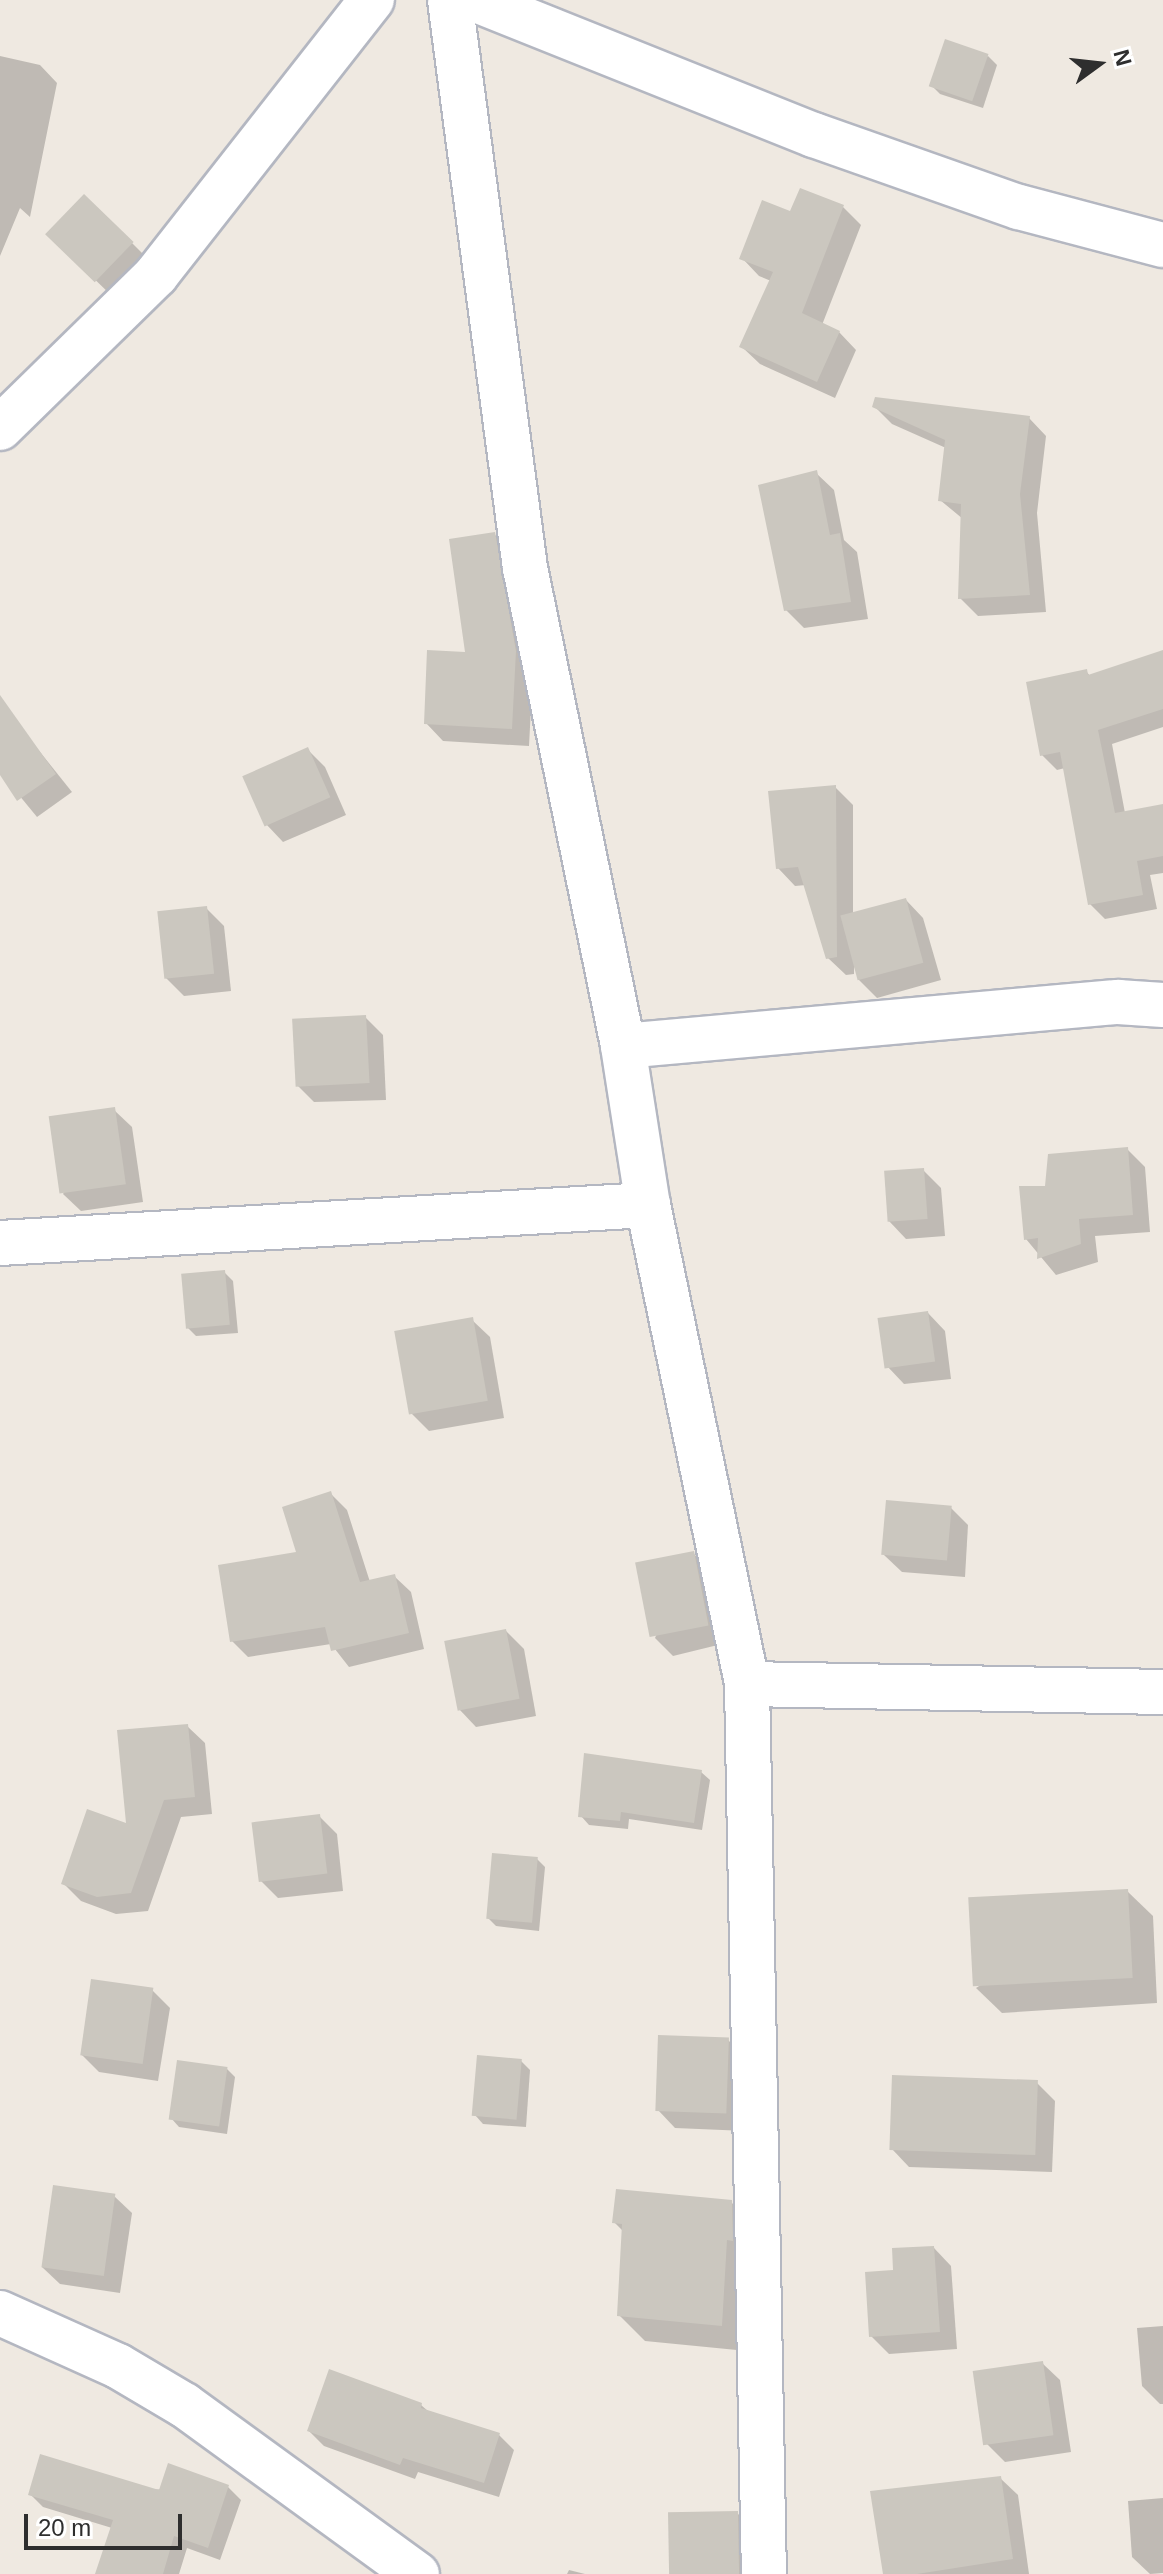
<!DOCTYPE html>
<html>
<head>
<meta charset="utf-8">
<style>
  body { margin:0 }
  #map { position:relative; width:1163px; height:2574px; overflow:hidden; background:#efe9e1; font-family:Helvetica,sans-serif }
  div>[style] { position:absolute }
  .shadow>* { inset:0; background:#0003 }
  .building>* { inset:0; background:#cbc7bf; transform-origin:0 0 }
  .roads { filter:drop-shadow(2px 0 #b4b7c1) drop-shadow(-2px 0 #b4b7c1) drop-shadow(0 2px #b4b7c1) drop-shadow(0 -2px #b4b7c1) }
  .minor>* { height:44px; margin:-22px; padding:0 22px; transform-origin:22px; border-radius:22px; background:#fff }
  span { translate:-50% -50%; white-space:nowrap; text-align:center; line-height:1.15; -webkit-text-stroke:8px #fff; paint-order:stroke }
  .north { position:absolute; left:1059px; top:24px; width:80px; height:80px; -webkit-text-stroke:6px #fff; paint-order:stroke; rotate:75deg; font-size:22px; font-weight:700; line-height:32px; text-align:center; color:#2e2e2e }
  .north::after { content:''; display:block; margin:auto; width:28px; height:36px; background:#2e2e2e; clip-path:polygon(50% 0,100% 100%,50% 72%,0 100%) }
  .scale { position:absolute; left:24px; top:2514px; width:158px; height:36px; box-sizing:border-box; border:4px solid #2e2e2e; border-top:0; padding-left:10px; font-size:24px; line-height:28px; white-space:nowrap; color:#2e2e2e; -webkit-text-stroke:6px #fff; paint-order:stroke }
</style>
</head>
<body>
<div id="map">
  <div class="shadow">
    <i style="clip-path:polygon(0 56px,40px 65px,57px 83px,30px 217px,20px 208px,0 256px)"></i>
    <i style="clip-path:polygon(988px 56px,997px 65px,983px 108px,940px 94px,932px 86px)"></i>
    <i style="clip-path:polygon(843px 207px,861px 225px,822px 325px,839px 332px,856px 350px,835px 398px,760px 364px,742px 347px,771px 281px,759px 276px,742px 258px,792px 213px)"></i>
    <i style="clip-path:polygon(49px 235px,132px 243px,150px 261px,114px 298px)"></i>
    <i style="clip-path:polygon(874px 406px,1029px 418px,1046px 436px,1037px 513px,1046px 612px,978px 616px,960px 598px,963px 519px,940px 500px,946px 448px,892px 424px)"></i>
    <i style="clip-path:polygon(816px 473px,834px 490px,844px 540px,857px 552px,868px 619px,804px 628px,786px 610px)"></i>
    <i style="clip-path:polygon(494px 534px,512px 552px,533px 670px,529px 746px,443px 741px,426px 723px,467px 654px)"></i>
    <i style="clip-path:polygon(1086px 671px,1090px 676px,1163px 671px,1163px 727px,1112px 744px,1125px 813px,1163px 806px,1163px 873px,1150px 875px,1157px 909px,1105px 919px,1090px 904px,1065px 768px,1057px 770px,1042px 755px)"></i>
    <i style="clip-path:polygon(24px 732px,72px 792px,37px 817px,0 772px,0 748px)"></i>
    <i style="clip-path:polygon(308px 750px,325px 767px,346px 815px,283px 842px,266px 824px)"></i>
    <i style="clip-path:polygon(835px 787px,853px 805px,853px 915px,906px 900px,923px 918px,941px 980px,877px 998px,859px 980px,854px 966px,854px 974px,846px 975px,828px 958px,806px 885px,795px 886px,778px 868px)"></i>
    <i style="clip-path:polygon(206px 908px,224px 926px,231px 991px,184px 996px,166px 978px)"></i>
    <i style="clip-path:polygon(365px 1017px,383px 1035px,386px 1100px,314px 1102px,296px 1084px)"></i>
    <i style="clip-path:polygon(114px 1110px,132px 1127px,143px 1202px,81px 1211px,63px 1194px)"></i>
    <i style="clip-path:polygon(1127px 1149px,1145px 1167px,1150px 1232px,1095px 1236px,1098px 1262px,1056px 1275px,1026px 1239px,1046px 1188px)"></i>
    <i style="clip-path:polygon(923px 1170px,941px 1188px,945px 1236px,906px 1239px,889px 1221px)"></i>
    <i style="clip-path:polygon(224px 1272px,233px 1281px,238px 1333px,196px 1336px,188px 1328px)"></i>
    <i style="clip-path:polygon(928px 1313px,945px 1331px,951px 1379px,904px 1384px,887px 1366px)"></i>
    <i style="clip-path:polygon(472px 1320px,490px 1337px,504px 1418px,429px 1431px,411px 1413px)"></i>
    <i style="clip-path:polygon(331px 1494px,347px 1510px,370px 1582px,394px 1576px,411px 1592px,424px 1649px,349px 1667px,331px 1644px,248px 1657px,232px 1641px,298px 1553px)"></i>
    <i style="clip-path:polygon(951px 1508px,968px 1525px,965px 1577px,902px 1572px,884px 1555px)"></i>
    <i style="clip-path:polygon(693px 1553px,711px 1571px,726px 1643px,673px 1656px,655px 1638px)"></i>
    <i style="clip-path:polygon(506px 1631px,524px 1649px,536px 1716px,476px 1727px,459px 1709px)"></i>
    <i style="clip-path:polygon(187px 1726px,205px 1743px,212px 1814px,181px 1817px,148px 1911px,116px 1914px,81px 1901px,63px 1883px,128px 1826px)"></i>
    <i style="clip-path:polygon(701px 1772px,710px 1780px,702px 1830px,629px 1819px,628px 1829px,589px 1825px,581px 1816px)"></i>
    <i style="clip-path:polygon(319px 1816px,337px 1834px,343px 1891px,278px 1898px,260px 1880px)"></i>
    <i style="clip-path:polygon(537px 1859px,545px 1867px,539px 1931px,496px 1926px,488px 1918px)"></i>
    <i style="clip-path:polygon(1127px 1891px,1153px 1916px,1157px 2003px,1002px 2013px,976px 1988px)"></i>
    <i style="clip-path:polygon(152px 1990px,170px 2008px,158px 2081px,99px 2072px,81px 2054px)"></i>
    <i style="clip-path:polygon(728px 2040px,746px 2058px,746px 2131px,675px 2128px,658px 2110px)"></i>
    <i style="clip-path:polygon(521px 2061px,530px 2070px,526px 2127px,483px 2124px,475px 2115px)"></i>
    <i style="clip-path:polygon(227px 2069px,235px 2077px,227px 2134px,179px 2127px,171px 2118px)"></i>
    <i style="clip-path:polygon(1037px 2083px,1055px 2101px,1052px 2172px,909px 2167px,892px 2149px)"></i>
    <i style="clip-path:polygon(114px 2196px,132px 2213px,120px 2293px,60px 2284px,42px 2267px)"></i>
    <i style="clip-path:polygon(731px 2202px,756px 2227px,747px 2351px,645px 2341px,619px 2315px,624px 2232px,614px 2222px)"></i>
    <i style="clip-path:polygon(934px 2248px,951px 2266px,957px 2349px,889px 2354px,871px 2336px)"></i>
    <i style="clip-path:polygon(1163px 2326px,1163px 2404px,1160px 2404px,1142px 2386px,1137px 2328px)"></i>
    <i style="clip-path:polygon(1042px 2363px,1060px 2380px,1071px 2452px,1005px 2462px,987px 2444px)"></i>
    <i style="clip-path:polygon(421px 2405px,429px 2412px,499px 2435px,514px 2450px,499px 2497px,418px 2472px,415px 2479px,324px 2446px,309px 2431px)"></i>
    <i style="clip-path:polygon(1000px 2478px,1018px 2495px,1029px 2574px,885px 2574px)"></i>
    <i style="clip-path:polygon(228px 2487px,241px 2500px,220px 2560px,187px 2548px,179px 2574px,103px 2574px,112px 2528px,43px 2507px,30px 2494px)"></i>
    <i style="clip-path:polygon(1163px 2498px,1163px 2573px,1150px 2574px,1132px 2557px,1128px 2501px)"></i>
    <i style="clip-path:polygon(737px 2513px,755px 2530px,756px 2574px,674px 2574px)"></i>
    <i style="clip-path:polygon(569px 2570px,585px 2574px,567px 2574px)"></i>
  </div>
  <div class="building">
    <i style="left:945px;top:39px;width:46px;height:50px;rotate:19deg"></i>
    <i style="clip-path:polygon(800px 188px,844px 205px,802px 313px,840px 331px,817px 382px,739px 347px,773px 272px,739px 259px,762px 200px,790px 211px)"></i>
    <i style="left:84px;top:194px;width:69px;height:56px;rotate:44deg"></i>
    <i style="clip-path:polygon(875px 397px,1030px 416px,1020px 494px,1030px 595px,958px 599px,961px 504px,938px 501px,945px 440px,872px 407px)"></i>
    <i style="clip-path:polygon(817px 470px,830px 535px,840px 533px,851px 602px,784px 611px,758px 485px)"></i>
    <i style="clip-path:polygon(495px 532px,516px 651px,512px 729px,424px 724px,427px 650px,465px 652px,449px 539px)"></i>
    <i style="clip-path:polygon(1163px 650px,1163px 709px,1098px 730px,1115px 813px,1163px 804px,1163px 856px,1137px 861px,1143px 895px,1088px 905px,1060px 752px,1040px 756px,1026px 682px,1087px 669px,1088px 675px)"></i>
    <i style="clip-path:polygon(0 695px,56px 774px,17px 801px,0 775px)"></i>
    <i style="left:308px;top:747px;width:55px;height:72px;rotate:66deg"></i>
    <i style="clip-path:polygon(836px 785px,837px 957px,826px 959px,798px 867px,776px 869px,768px 791px)"></i>
    <i style="left:906px;top:898px;width:67px;height:68px;rotate:75deg"></i>
    <i style="left:207px;top:906px;width:68px;height:50px;rotate:84deg"></i>
    <i style="left:366px;top:1015px;width:68px;height:74px;rotate:87deg"></i>
    <i style="left:115px;top:1107px;width:78px;height:67px;rotate:82deg"></i>
    <i style="clip-path:polygon(1128px 1147px,1133px 1215px,1079px 1219px,1081px 1244px,1037px 1259px,1038px 1238px,1024px 1240px,1019px 1186px,1045px 1186px,1048px 1154px)"></i>
    <i style="left:924px;top:1168px;width:51px;height:40px;rotate:86deg"></i>
    <i style="left:225px;top:1270px;width:55px;height:44px;rotate:85deg"></i>
    <i style="left:928px;top:1311px;width:51px;height:51px;rotate:82deg"></i>
    <i style="left:473px;top:1317px;width:85px;height:80px;rotate:80deg"></i>
    <i style="clip-path:polygon(331px 1491px,360px 1582px,395px 1574px,409px 1633px,331px 1651px,325px 1627px,230px 1642px,218px 1565px,296px 1552px,282px 1507px)"></i>
    <i style="left:886px;top:1500px;width:66px;height:55px;rotate:5deg"></i>
    <i style="left:694px;top:1551px;width:76px;height:60px;rotate:79deg"></i>
    <i style="left:506px;top:1629px;width:71px;height:63px;rotate:79deg"></i>
    <i style="clip-path:polygon(188px 1724px,195px 1797px,164px 1800px,131px 1893px,97px 1897px,61px 1884px,87px 1809px,126px 1823px,117px 1730px)"></i>
    <i style="clip-path:polygon(584px 1753px,702px 1770px,694px 1823px,621px 1812px,620px 1821px,578px 1817px)"></i>
    <i style="left:320px;top:1814px;width:60px;height:69px;rotate:83deg"></i>
    <i style="left:492px;top:1853px;width:46px;height:66px;rotate:5deg"></i>
    <i style="left:1128px;top:1889px;width:89px;height:160px;rotate:87deg"></i>
    <i style="left:91px;top:1979px;width:63px;height:77px;rotate:8deg"></i>
    <i style="left:658px;top:2035px;width:71px;height:76px;rotate:2deg"></i>
    <i style="left:477px;top:2055px;width:45px;height:61px;rotate:5deg"></i>
    <i style="left:177px;top:2060px;width:51px;height:60px;rotate:8deg"></i>
    <i style="left:892px;top:2075px;width:146px;height:75px;rotate:2deg"></i>
    <i style="left:53px;top:2185px;width:63px;height:83px;rotate:8deg"></i>
    <i style="clip-path:polygon(616px 2189px,732px 2200px,733px 2241px,727px 2240px,722px 2326px,617px 2316px,622px 2224px,612px 2223px)"></i>
    <i style="clip-path:polygon(934px 2246px,940px 2332px,869px 2337px,865px 2272px,893px 2270px,892px 2248px)"></i>
    <i style="left:1043px;top:2361px;width:75px;height:71px;rotate:82deg"></i>
    <i style="clip-path:polygon(329px 2369px,422px 2403px,421px 2408px,500px 2433px,484px 2483px,403px 2458px,400px 2465px,307px 2431px)"></i>
    <i style="clip-path:polygon(40px 2454px,159px 2490px,168px 2463px,229px 2485px,208px 2548px,174px 2536px,163px 2574px,95px 2574px,113px 2520px,28px 2495px)"></i>
    <i style="clip-path:polygon(1001px 2476px,1013px 2559px,917px 2574px,883px 2574px,870px 2491px)"></i>
    <i style="left:738px;top:2511px;width:63px;height:70px;rotate:89deg"></i>
  </div>
  <div class="roads">
    <div class="minor">
      <i style="left:450px;top:0;width:573px;rotate:82.48deg"></i>
      <i style="left:525px;top:568px;width:488px;rotate:78.4deg"></i>
      <i style="left:623px;top:1046px;width:161px;rotate:81.1deg"></i>
      <i style="left:648px;top:1205px;width:489px;rotate:78.3deg"></i>
      <i style="left:747px;top:1684px;width:890px;rotate:88.91deg"></i>
      <i style="left:476px;top:0;width:364px;rotate:21.8deg"></i>
      <i style="left:814px;top:135px;width:217px;rotate:19.4deg"></i>
      <i style="left:1019px;top:207px;width:149px;rotate:14.8deg"></i>
      <i style="left:0;top:428px;width:219px;rotate:-44.4deg"></i>
      <i style="left:156px;top:275px;width:350px;rotate:-51.9deg"></i>
      <i style="left:623px;top:1046px;width:497px;rotate:-5.1deg"></i>
      <i style="left:1118px;top:1002px;width:45px;rotate:3.8deg"></i>
      <i style="left:0;top:1243px;width:649px;rotate:-3.36deg"></i>
      <i style="left:747px;top:1684px;width:416px;rotate:1.1deg"></i>
      <i style="left:0;top:2313px;width:129px;rotate:24.2deg"></i>
      <i style="left:118px;top:2366px;width:77px;rotate:30.6deg"></i>
      <i style="left:184px;top:2405px;width:288px;rotate:36deg"></i>
    </div>
  </div>
  <div class="north">N</div>
  <div class="scale">20 m</div>
</div>
</body>
</html>
